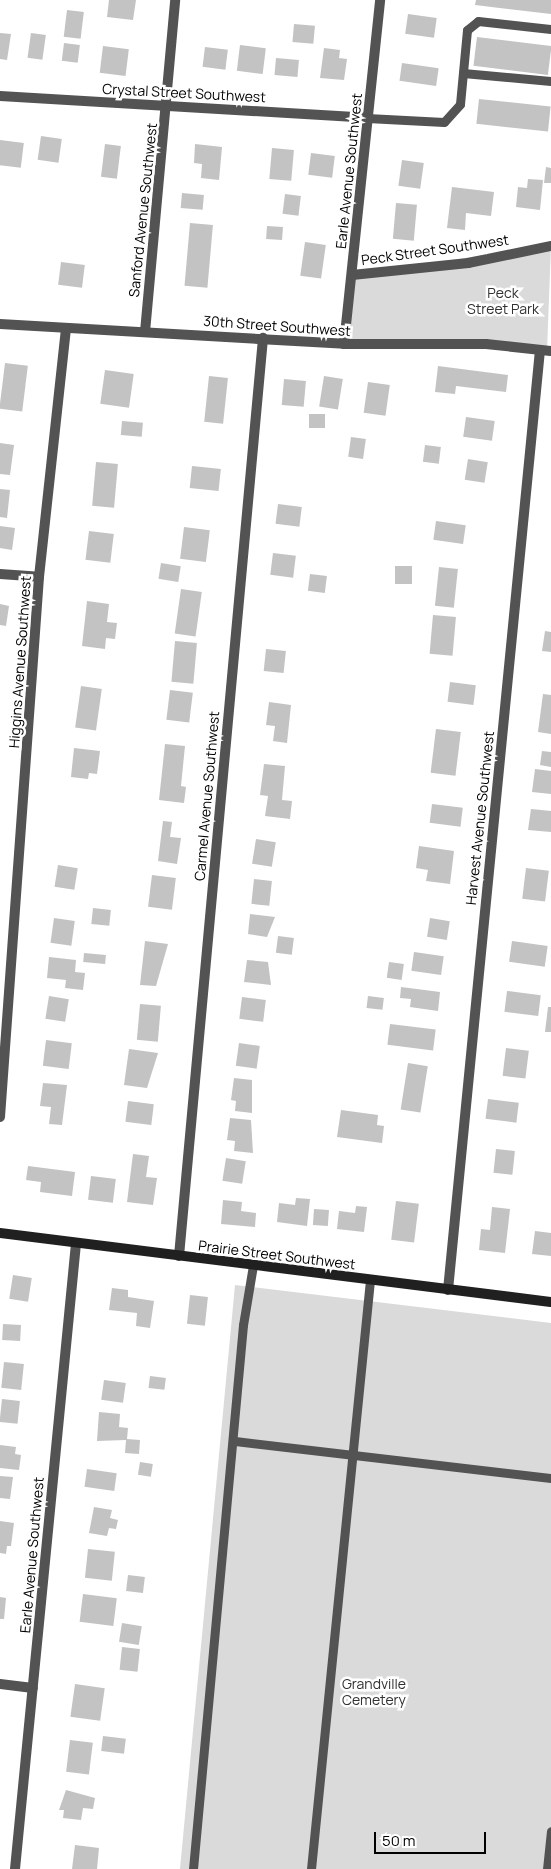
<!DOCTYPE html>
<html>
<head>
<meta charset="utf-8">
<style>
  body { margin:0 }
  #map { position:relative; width:551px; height:1869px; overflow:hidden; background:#fff; font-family:Manrope,sans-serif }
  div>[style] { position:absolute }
  .green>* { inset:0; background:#dadada }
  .building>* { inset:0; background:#c3c3c3; transform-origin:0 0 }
  .lane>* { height:9px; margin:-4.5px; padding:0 4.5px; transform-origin:4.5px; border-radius:4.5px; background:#535353 }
  .street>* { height:10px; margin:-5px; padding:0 5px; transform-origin:5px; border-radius:5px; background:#535353 }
  .secondary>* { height:10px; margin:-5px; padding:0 5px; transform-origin:5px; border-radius:5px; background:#202020 }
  span { translate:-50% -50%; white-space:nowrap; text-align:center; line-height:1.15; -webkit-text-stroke:5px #fff; paint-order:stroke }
  .street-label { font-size:14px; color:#000 }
  .park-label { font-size:14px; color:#313131 }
  .scale { position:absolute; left:374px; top:1832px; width:112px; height:22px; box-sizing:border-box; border:2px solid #000; border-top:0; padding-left:6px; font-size:15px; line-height:18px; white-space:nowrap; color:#000; -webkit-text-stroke:4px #fff; paint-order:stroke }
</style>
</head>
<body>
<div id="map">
  <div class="green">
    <i style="clip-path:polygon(551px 245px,547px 351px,345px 344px,352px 275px)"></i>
    <i style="clip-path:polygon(235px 1285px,551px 1323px,551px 1869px,180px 1869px)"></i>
  </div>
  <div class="building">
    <i style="clip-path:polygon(109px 0,136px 0,133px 20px,107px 17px)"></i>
    <i style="clip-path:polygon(476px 0,551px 0,551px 14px,475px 5px)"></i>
    <i style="left:67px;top:10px;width:17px;height:27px;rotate:7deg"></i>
    <i style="left:408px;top:14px;width:29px;height:20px;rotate:8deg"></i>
    <i style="left:294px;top:24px;width:21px;height:18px;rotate:5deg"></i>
    <i style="clip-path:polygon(0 33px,11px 34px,7px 60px,0 59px)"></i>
    <i style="left:31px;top:33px;width:15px;height:25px;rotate:8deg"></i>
    <i style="left:477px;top:37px;width:75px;height:29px;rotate:7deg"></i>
    <i style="left:64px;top:43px;width:16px;height:18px;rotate:7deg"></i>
    <i style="left:240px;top:45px;width:26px;height:26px;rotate:7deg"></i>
    <i style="left:103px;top:46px;width:26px;height:27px;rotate:7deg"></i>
    <i style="left:205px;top:47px;width:23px;height:20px;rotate:7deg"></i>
    <i style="clip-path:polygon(324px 48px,340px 50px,339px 58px,347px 59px,344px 80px,320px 78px)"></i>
    <i style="left:276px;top:58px;width:23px;height:17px;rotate:5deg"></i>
    <i style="left:402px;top:63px;width:37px;height:18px;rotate:8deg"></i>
    <i style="left:479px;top:99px;width:72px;height:25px;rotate:6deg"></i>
    <i style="left:41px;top:136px;width:21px;height:24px;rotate:8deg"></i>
    <i style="left:0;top:140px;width:24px;height:25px;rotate:7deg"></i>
    <i style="left:105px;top:144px;width:16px;height:33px;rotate:7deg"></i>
    <i style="clip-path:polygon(195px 144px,222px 147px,219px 180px,201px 178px,202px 164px,194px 163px)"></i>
    <i style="left:272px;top:148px;width:22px;height:31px;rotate:5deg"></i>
    <i style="left:311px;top:153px;width:24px;height:22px;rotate:7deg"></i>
    <i style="left:402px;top:160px;width:22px;height:26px;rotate:8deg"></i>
    <i style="clip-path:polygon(546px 167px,551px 168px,551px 183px,544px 183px)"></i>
    <i style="clip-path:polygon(528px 179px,543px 180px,540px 210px,516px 207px,518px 187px,527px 188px)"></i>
    <i style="clip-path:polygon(452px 187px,494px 192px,491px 216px,466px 213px,465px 230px,447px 228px)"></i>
    <i style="left:182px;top:193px;width:22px;height:15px;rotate:5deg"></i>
    <i style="left:285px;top:194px;width:16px;height:20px;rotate:7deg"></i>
    <i style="left:396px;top:203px;width:21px;height:36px;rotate:5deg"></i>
    <i style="left:190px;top:223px;width:23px;height:63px;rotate:5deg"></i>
    <i style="left:267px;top:226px;width:16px;height:13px;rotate:4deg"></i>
    <i style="left:305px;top:242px;width:21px;height:34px;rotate:8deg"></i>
    <i style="left:61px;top:262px;width:24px;height:23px;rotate:7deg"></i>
    <i style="left:5px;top:363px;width:23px;height:46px;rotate:7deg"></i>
    <i style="clip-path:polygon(438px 366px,508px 375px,506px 392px,456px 386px,455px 394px,435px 392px)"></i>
    <i style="left:105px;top:370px;width:29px;height:34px;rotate:8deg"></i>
    <i style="left:209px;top:376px;width:19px;height:46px;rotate:6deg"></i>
    <i style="left:324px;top:376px;width:19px;height:31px;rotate:9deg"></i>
    <i style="left:284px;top:379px;width:22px;height:26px;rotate:5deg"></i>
    <i style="left:368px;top:382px;width:22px;height:31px;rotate:8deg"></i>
    <i style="left:309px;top:414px;width:16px;height:14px"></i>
    <i style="left:466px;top:417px;width:29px;height:20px;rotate:8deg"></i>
    <i style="left:122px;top:421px;width:21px;height:14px;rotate:5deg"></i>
    <i style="left:351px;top:437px;width:15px;height:20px;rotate:8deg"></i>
    <i style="clip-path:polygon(0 443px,14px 445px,10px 475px,0 474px)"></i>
    <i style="left:425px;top:445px;width:16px;height:17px;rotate:7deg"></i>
    <i style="left:468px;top:459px;width:20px;height:21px;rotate:9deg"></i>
    <i style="left:96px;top:462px;width:22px;height:44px;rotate:5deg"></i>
    <i style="left:192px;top:466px;width:29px;height:22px;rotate:6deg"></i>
    <i style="clip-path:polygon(0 489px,10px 490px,7px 518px,0 517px)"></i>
    <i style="left:278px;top:504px;width:24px;height:20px;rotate:7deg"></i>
    <i style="left:436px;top:521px;width:30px;height:19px;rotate:8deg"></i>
    <i style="clip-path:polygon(0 526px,15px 528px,12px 550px,0 548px)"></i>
    <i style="left:184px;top:527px;width:26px;height:32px;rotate:7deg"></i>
    <i style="left:89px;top:531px;width:25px;height:29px;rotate:7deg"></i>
    <i style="left:273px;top:553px;width:23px;height:22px;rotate:7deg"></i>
    <i style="left:161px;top:563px;width:20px;height:16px;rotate:9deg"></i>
    <i style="left:395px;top:566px;width:17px;height:18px"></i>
    <i style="left:439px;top:567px;width:19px;height:39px;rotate:6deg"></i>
    <i style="left:310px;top:574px;width:17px;height:17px;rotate:7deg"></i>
    <i style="left:181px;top:589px;width:21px;height:45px;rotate:8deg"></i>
    <i style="clip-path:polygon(87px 601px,109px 604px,107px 622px,117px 623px,115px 639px,106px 638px,105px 649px,82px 646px)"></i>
    <i style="clip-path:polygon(0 604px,9px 606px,6px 626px,0 625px)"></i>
    <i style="left:433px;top:615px;width:23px;height:39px;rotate:5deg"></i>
    <i style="clip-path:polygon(545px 631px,551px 632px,551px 652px,542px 651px)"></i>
    <i style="left:175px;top:641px;width:22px;height:41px;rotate:5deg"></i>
    <i style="left:266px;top:649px;width:20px;height:22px;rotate:6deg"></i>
    <i style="left:450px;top:682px;width:26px;height:20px;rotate:7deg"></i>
    <i style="left:81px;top:686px;width:21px;height:42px;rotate:8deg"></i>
    <i style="left:170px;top:690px;width:23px;height:30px;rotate:7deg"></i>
    <i style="clip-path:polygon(543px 694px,551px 695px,551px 734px,538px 732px)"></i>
    <i style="clip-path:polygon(269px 702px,291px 705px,287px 743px,273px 741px,275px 726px,266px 725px)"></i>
    <i style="left:436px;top:729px;width:25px;height:44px;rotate:7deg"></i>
    <i style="clip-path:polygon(165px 744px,185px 746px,181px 786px,186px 787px,184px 803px,159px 800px)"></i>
    <i style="clip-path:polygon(74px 748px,100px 751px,97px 774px,89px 773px,88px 779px,71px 777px)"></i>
    <i style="clip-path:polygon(542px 751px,551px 752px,551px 767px,540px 765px)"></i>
    <i style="clip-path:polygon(264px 764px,285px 766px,282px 800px,292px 801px,290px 819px,265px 816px,268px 796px,260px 795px)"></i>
    <i style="clip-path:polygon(535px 769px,551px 771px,551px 794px,532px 792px)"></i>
    <i style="left:432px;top:804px;width:31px;height:19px;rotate:7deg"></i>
    <i style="clip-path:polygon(531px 809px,551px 811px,551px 832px,528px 830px)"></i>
    <i style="clip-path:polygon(163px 821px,172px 822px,170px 837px,181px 838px,177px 864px,158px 861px)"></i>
    <i style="left:256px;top:839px;width:20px;height:25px;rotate:9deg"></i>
    <i style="clip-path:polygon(419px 846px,454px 851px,450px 884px,426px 881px,428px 870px,416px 868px)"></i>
    <i style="left:58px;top:865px;width:20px;height:22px;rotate:9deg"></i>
    <i style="left:526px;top:868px;width:23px;height:31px;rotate:7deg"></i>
    <i style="left:152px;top:875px;width:24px;height:32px;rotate:7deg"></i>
    <i style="left:254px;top:879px;width:18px;height:25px;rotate:6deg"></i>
    <i style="left:93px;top:908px;width:18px;height:16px;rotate:6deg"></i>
    <i style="clip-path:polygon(250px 914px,275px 917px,267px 937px,248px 934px)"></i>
    <i style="left:54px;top:918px;width:21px;height:25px;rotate:8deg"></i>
    <i style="left:430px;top:918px;width:20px;height:19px;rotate:9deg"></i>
    <i style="left:278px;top:936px;width:16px;height:17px;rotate:7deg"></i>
    <i style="clip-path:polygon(145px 941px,168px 944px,156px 986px,140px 985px)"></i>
    <i style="left:512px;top:941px;width:36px;height:21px;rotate:8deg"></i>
    <i style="left:414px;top:952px;width:30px;height:19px;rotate:8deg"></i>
    <i style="left:84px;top:953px;width:22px;height:9px;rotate:5deg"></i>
    <i style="clip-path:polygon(49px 957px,76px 960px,75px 972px,85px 973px,83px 990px,65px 988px,66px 980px,47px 978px)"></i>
    <i style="clip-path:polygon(247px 960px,268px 962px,271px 985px,244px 982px)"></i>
    <i style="left:389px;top:962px;width:15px;height:16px;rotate:8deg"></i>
    <i style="clip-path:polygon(401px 987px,440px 992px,438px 1011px,410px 1007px,411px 999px,400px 998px)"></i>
    <i style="left:507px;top:991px;width:34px;height:21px;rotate:7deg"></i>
    <i style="left:49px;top:996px;width:20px;height:23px;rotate:9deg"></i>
    <i style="left:368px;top:996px;width:16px;height:12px;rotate:7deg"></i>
    <i style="left:242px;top:997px;width:24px;height:22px;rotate:7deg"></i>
    <i style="left:140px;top:1004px;width:21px;height:36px;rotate:5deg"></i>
    <i style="clip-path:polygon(548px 1007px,551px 1007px,551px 1032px,545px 1032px)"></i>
    <i style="left:390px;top:1024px;width:46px;height:21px;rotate:7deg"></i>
    <i style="left:46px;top:1040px;width:26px;height:26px;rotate:7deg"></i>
    <i style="left:239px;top:1043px;width:21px;height:23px;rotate:8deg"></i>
    <i style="left:506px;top:1048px;width:23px;height:28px;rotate:7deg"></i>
    <i style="clip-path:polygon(129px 1049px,158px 1053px,147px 1088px,124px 1085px)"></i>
    <i style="left:408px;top:1063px;width:20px;height:47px;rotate:9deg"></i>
    <i style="clip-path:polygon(234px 1078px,252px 1080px,252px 1113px,235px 1111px,236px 1101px,231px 1100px)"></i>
    <i style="clip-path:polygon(43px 1083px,67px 1085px,62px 1125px,49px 1124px,51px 1107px,40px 1106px)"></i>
    <i style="left:488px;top:1099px;width:31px;height:20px;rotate:7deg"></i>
    <i style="left:128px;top:1101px;width:26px;height:21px;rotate:7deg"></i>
    <i style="clip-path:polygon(341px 1110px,378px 1115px,377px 1125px,384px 1126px,382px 1143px,337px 1137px)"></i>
    <i style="clip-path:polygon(230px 1118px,251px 1120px,253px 1153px,234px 1151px,235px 1141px,227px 1140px)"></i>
    <i style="left:496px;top:1149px;width:19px;height:24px;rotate:6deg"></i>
    <i style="clip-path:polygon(133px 1154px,149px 1156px,146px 1177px,157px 1178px,153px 1205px,127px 1202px)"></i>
    <i style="left:226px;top:1158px;width:20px;height:23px;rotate:9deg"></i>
    <i style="clip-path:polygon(28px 1166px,75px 1172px,72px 1196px,40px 1192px,41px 1182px,26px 1180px)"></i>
    <i style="left:91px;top:1176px;width:25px;height:24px;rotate:7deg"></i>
    <i style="clip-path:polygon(296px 1198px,310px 1199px,307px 1226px,277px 1222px,279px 1203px,295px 1205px)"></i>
    <i style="clip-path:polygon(223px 1200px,242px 1202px,241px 1211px,256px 1213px,255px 1227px,221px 1224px)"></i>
    <i style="left:396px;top:1201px;width:23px;height:39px;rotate:7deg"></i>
    <i style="clip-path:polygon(356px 1206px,367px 1207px,364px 1232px,337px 1229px,339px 1211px,355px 1213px)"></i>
    <i style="clip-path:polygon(492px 1207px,510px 1209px,505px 1253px,479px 1250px,481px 1229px,490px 1230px)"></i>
    <i style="left:314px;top:1209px;width:15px;height:16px;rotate:4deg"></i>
    <i style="clip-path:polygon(535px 1231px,551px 1233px,551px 1256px,532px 1254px)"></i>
    <i style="left:13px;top:1275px;width:19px;height:24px;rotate:9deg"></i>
    <i style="clip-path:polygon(112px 1288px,128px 1290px,128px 1297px,154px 1301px,150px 1328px,136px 1326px,137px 1313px,109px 1310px)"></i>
    <i style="left:190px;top:1295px;width:18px;height:29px;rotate:6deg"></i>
    <i style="left:3px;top:1324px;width:18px;height:16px;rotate:3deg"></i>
    <i style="left:4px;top:1362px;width:20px;height:26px;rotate:6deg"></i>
    <i style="left:150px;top:1376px;width:16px;height:12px;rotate:7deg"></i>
    <i style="left:104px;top:1380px;width:22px;height:20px;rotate:8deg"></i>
    <i style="left:2px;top:1399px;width:18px;height:23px;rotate:6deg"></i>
    <i style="clip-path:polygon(99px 1412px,120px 1414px,119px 1427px,128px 1428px,127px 1439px,140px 1440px,139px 1454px,125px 1453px,126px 1440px,97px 1441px)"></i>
    <i style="clip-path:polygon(0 1445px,16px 1447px,15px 1454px,21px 1455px,19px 1470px,0 1468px)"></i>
    <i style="left:140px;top:1462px;width:13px;height:13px;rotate:9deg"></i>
    <i style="left:87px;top:1469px;width:30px;height:18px;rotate:8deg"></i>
    <i style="clip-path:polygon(0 1476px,13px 1477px,10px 1499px,0 1498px)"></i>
    <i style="clip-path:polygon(94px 1507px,112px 1510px,110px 1518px,118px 1520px,116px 1529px,109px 1528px,107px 1536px,89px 1533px)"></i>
    <i style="clip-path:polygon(0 1521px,14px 1523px,11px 1546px,7px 1546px,6px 1554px,0 1553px)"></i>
    <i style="left:88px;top:1549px;width:27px;height:29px;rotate:6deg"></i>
    <i style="left:128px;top:1575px;width:17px;height:16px;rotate:7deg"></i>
    <i style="left:83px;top:1594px;width:34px;height:28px;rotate:7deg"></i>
    <i style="clip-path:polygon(0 1597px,6px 1598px,4px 1619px,0 1619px)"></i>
    <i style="left:122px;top:1623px;width:20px;height:19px;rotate:9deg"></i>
    <i style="left:122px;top:1647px;width:18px;height:23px;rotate:6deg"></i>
    <i style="left:75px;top:1684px;width:30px;height:33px;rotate:8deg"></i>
    <i style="left:103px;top:1736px;width:23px;height:15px;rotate:7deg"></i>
    <i style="left:70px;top:1740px;width:23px;height:32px;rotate:7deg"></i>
    <i style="clip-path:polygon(66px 1790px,95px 1798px,93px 1809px,83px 1808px,81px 1820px,63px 1818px,64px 1810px,59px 1810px)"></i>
    <i style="clip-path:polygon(75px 1845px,99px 1848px,97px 1869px,72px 1869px)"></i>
  </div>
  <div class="lane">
    <i style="left:463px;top:73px;width:88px;rotate:5.2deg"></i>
    <i style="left:367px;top:118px;width:77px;rotate:3deg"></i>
    <i style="left:444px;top:122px;width:24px;rotate:-48deg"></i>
    <i style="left:460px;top:104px;width:74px;rotate:-84.6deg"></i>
    <i style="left:467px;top:30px;width:14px;rotate:-39deg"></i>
    <i style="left:478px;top:21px;width:73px;rotate:6.3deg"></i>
    <i style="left:235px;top:1441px;width:318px;rotate:6.7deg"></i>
    <i style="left:193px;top:1869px;width:546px;rotate:-84.75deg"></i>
    <i style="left:243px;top:1325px;width:61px;rotate:-80.5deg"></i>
    <i style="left:311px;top:1869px;width:592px;rotate:-84.28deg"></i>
    <i style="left:547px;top:1869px;width:38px;rotate:-84deg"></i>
  </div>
  <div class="street">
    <i style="left:0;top:96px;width:368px;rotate:3.4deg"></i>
    <i style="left:352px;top:275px;width:117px;rotate:-5.9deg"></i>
    <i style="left:468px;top:263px;width:85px;rotate:-11.6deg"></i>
    <i style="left:0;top:324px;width:345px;rotate:3.3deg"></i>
    <i style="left:344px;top:344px;width:142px"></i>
    <i style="left:486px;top:344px;width:65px;rotate:6.1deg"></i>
    <i style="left:145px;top:332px;width:333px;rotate:-84.8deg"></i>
    <i style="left:344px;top:344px;width:346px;rotate:-84deg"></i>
    <i style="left:0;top:574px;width:39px;rotate:4deg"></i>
    <i style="left:0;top:1117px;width:541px;rotate:-85.87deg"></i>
    <i style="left:39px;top:577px;width:249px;rotate:-83.8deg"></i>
    <i style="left:179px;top:1256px;width:922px;rotate:-84.77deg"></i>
    <i style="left:448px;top:1290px;width:944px;rotate:-84.41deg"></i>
    <i style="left:0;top:1684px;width:33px;rotate:7deg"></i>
    <i style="left:15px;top:1869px;width:629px;rotate:-84.43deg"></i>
  </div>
  <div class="secondary">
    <i style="left:0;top:1233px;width:555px;rotate:7.14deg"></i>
  </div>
  <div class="street-label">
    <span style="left:184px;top:93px;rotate:3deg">Crystal Street Southwest</span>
    <span style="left:349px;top:171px;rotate:-84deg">Earle Avenue Southwest</span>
    <span style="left:143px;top:210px;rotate:-84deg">Sanford Avenue Southwest</span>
    <span style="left:435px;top:250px;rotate:-8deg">Peck Street Southwest</span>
    <span style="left:277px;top:326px;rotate:4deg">30th Street Southwest</span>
    <span style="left:20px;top:662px;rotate:-86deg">Higgins Avenue Southwest</span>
    <span style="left:207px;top:796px;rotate:-85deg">Carmel Avenue Southwest</span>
    <span style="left:480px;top:818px;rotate:-84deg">Harvest Avenue Southwest</span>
    <span style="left:277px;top:1255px;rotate:7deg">Prairie Street Southwest</span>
    <span style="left:32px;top:1555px;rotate:-85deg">Earle Avenue Southwest</span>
  </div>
  <div class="park-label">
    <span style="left:503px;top:301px">Peck<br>Street Park</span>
    <span style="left:374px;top:1692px">Grandville<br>Cemetery</span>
  </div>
  <div class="scale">50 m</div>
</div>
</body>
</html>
